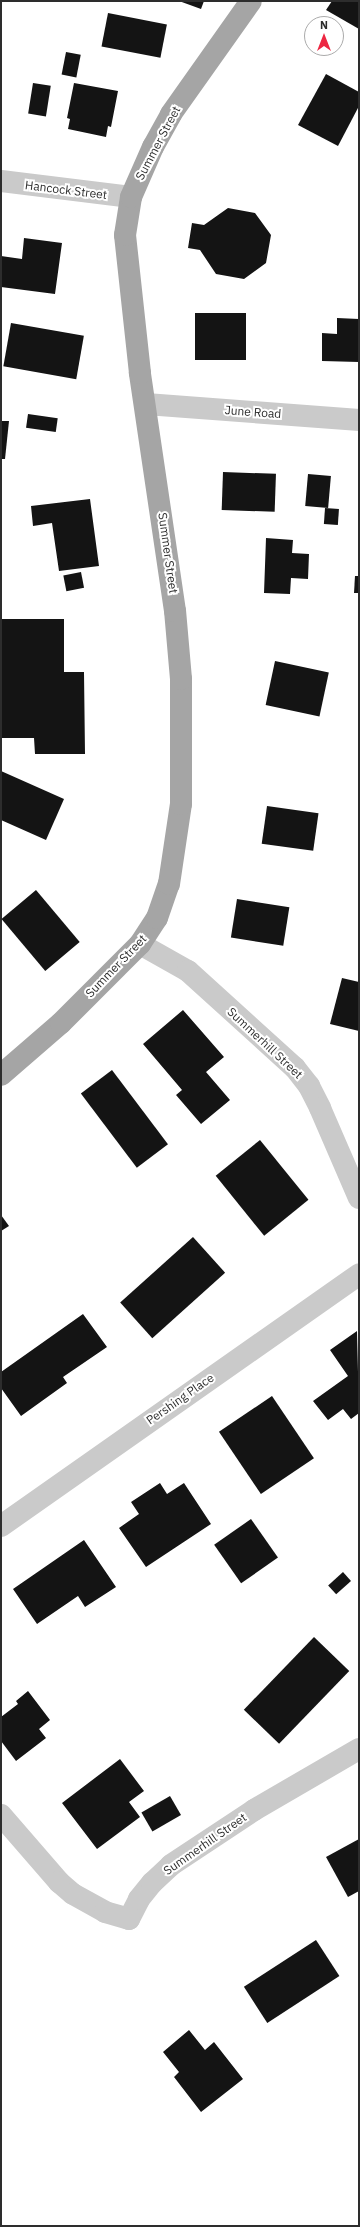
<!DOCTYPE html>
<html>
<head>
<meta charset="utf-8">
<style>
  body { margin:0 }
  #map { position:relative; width:360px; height:2227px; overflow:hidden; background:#fff; font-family:"IBM Plex Sans",sans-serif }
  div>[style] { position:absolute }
  .building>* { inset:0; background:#141414; transform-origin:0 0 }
  .minor>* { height:22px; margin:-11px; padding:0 11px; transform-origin:11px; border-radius:11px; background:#cacaca }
  .major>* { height:22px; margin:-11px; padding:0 11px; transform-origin:11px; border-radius:11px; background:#a5a5a5 }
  span { translate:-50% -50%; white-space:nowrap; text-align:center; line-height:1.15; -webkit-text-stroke:4px #fff; paint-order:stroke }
  .street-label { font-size:12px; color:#2d2d2d }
  .frame { position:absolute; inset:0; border:2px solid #2d2d2d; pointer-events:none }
  .north { position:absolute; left:304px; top:16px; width:40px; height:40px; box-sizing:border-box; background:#fff; border:1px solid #ababab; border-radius:50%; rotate:0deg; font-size:11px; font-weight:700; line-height:16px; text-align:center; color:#2d2d2d }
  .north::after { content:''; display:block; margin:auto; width:14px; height:18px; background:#ed2742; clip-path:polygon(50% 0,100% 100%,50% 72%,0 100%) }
</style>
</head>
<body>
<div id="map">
  <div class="building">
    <i style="clip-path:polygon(179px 1px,204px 1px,201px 9px)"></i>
    <i style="clip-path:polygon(332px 1px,359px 1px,359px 29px,326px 10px)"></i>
    <i style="left:108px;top:13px;width:60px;height:34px;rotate:11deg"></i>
    <i style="left:66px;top:52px;width:15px;height:23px;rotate:11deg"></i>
    <i style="clip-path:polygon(326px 74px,359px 92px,359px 106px,338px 146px,298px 125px)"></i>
    <i style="left:33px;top:83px;width:18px;height:31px;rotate:9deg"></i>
    <i style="clip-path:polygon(74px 83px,118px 91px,111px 127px,108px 126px,106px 137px,68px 129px,70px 119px,67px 118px)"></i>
    <i style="clip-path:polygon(228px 208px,255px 213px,271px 235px,266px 263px,244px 279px,216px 274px,200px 250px,188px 248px,192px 223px,204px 225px)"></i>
    <i style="clip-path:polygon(24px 238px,62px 243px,55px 294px,1px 287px,1px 256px,22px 259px)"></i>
    <i style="left:195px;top:313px;width:51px;height:47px"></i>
    <i style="clip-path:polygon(337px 318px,359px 319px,359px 362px,322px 361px,322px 333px,337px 334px)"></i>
    <i style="left:11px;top:323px;width:74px;height:44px;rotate:10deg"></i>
    <i style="left:28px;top:414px;width:30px;height:14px;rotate:8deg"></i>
    <i style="clip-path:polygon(1px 421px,9px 421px,5px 459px,1px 459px)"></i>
    <i style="left:223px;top:472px;width:53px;height:38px;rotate:2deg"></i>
    <i style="left:308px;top:474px;width:23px;height:32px;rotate:5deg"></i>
    <i style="clip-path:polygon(90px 499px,99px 566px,59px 571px,52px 523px,33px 526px,31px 506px)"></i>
    <i style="left:325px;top:508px;width:14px;height:16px;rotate:4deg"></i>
    <i style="clip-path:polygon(266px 538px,293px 540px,292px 553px,309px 554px,308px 579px,291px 578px,290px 594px,264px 593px)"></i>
    <i style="left:81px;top:572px;width:16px;height:18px;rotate:79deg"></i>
    <i style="clip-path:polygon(355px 576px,359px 576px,359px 593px,354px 593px)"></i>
    <i style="clip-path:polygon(1px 619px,64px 619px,64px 672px,84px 672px,85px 754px,35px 754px,34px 738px,1px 738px)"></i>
    <i style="left:275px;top:661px;width:55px;height:45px;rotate:12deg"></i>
    <i style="clip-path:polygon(1px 771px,64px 799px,46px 840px,1px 820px)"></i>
    <i style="left:267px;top:806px;width:52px;height:38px;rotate:8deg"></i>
    <i style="left:36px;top:890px;width:68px;height:45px;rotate:50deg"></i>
    <i style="left:237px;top:899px;width:53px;height:39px;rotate:9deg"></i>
    <i style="clip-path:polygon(342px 978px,359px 982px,359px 1031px,330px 1024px)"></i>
    <i style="clip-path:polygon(183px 1010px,224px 1057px,206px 1072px,230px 1100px,201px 1124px,176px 1095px,182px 1090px,143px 1044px)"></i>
    <i style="left:112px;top:1070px;width:93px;height:39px;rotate:53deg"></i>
    <i style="left:260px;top:1140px;width:77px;height:57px;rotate:51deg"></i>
    <i style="clip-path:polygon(1px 1215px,9px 1226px,1px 1231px)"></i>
    <i style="left:193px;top:1237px;width:48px;height:98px;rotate:48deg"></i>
    <i style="clip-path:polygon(83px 1314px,107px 1347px,63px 1377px,67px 1383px,21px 1416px,1px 1388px,1px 1372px)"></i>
    <i style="clip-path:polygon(357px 1331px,359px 1413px,351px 1419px,343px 1409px,328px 1420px,313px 1401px,348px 1376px,330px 1350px)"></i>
    <i style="left:272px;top:1396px;width:75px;height:64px;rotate:56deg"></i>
    <i style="clip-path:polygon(160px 1483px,167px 1494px,184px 1483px,211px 1524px,146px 1567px,119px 1528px,139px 1514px,131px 1502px)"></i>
    <i style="left:251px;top:1519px;width:47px;height:45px;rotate:55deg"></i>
    <i style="clip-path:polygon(84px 1540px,116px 1587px,85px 1607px,78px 1596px,37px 1624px,13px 1589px)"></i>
    <i style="left:343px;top:1572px;width:12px;height:20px;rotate:48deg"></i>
    <i style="left:314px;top:1637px;width:49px;height:101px;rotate:44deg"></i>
    <i style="clip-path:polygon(28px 1691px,50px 1720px,39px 1729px,46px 1738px,16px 1761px,1px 1741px,1px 1717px,18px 1704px,16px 1701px)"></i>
    <i style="clip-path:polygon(120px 1759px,144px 1791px,129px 1802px,140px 1817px,97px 1849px,62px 1803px)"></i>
    <i style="left:170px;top:1796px;width:22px;height:33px;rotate:60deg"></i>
    <i style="clip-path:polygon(359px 1839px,359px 1891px,348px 1897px,326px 1857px)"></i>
    <i style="left:316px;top:1940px;width:43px;height:86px;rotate:57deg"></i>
    <i style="clip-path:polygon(189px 2030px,205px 2050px,214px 2042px,243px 2079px,201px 2112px,174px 2077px,179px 2072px,163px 2052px)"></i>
  </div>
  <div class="minor">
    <i style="left:1px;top:181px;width:131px;rotate:7deg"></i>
    <i style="left:146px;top:404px;width:214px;rotate:4.3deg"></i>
    <i style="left:140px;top:944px;width:55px;rotate:29.4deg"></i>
    <i style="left:188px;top:971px;width:144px;rotate:42.2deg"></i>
    <i style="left:295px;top:1068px;width:23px;rotate:52deg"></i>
    <i style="left:309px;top:1086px;width:25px;rotate:63deg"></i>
    <i style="left:320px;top:1108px;width:98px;rotate:66.6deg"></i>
    <i style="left:1px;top:1526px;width:438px;rotate:-35.1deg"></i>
    <i style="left:1px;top:1815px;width:89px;rotate:49.1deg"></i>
    <i style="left:59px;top:1882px;width:18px;rotate:41deg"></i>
    <i style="left:73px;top:1894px;width:37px;rotate:29deg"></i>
    <i style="left:105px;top:1912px;width:25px;rotate:16deg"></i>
    <i style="left:129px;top:1919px;width:22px;rotate:-63deg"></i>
    <i style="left:139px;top:1899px;width:21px;rotate:-51deg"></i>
    <i style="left:152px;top:1883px;width:26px;rotate:-43deg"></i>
    <i style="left:171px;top:1865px;width:100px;rotate:-33.5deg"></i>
    <i style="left:254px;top:1810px;width:121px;rotate:-30.2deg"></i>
  </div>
  <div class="major">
    <i style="left:1px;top:1075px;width:79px;rotate:-40.9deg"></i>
    <i style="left:61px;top:1023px;width:112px;rotate:-45deg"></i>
    <i style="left:140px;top:944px;width:31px;rotate:-57deg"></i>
    <i style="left:157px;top:918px;width:36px;rotate:-71deg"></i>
    <i style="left:169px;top:884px;width:81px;rotate:-81.5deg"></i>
    <i style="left:181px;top:804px;width:125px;rotate:-90deg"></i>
    <i style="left:181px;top:679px;width:68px;rotate:-95deg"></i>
    <i style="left:175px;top:611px;width:241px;rotate:-98.4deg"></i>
    <i style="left:140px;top:373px;width:139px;rotate:-96.2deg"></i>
    <i style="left:125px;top:235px;width:38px;rotate:-81deg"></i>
    <i style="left:131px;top:197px;width:55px;rotate:-66.3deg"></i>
    <i style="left:153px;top:147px;width:38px;rotate:-61deg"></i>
    <i style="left:171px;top:114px;width:138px;rotate:-54.7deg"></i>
  </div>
  <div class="street-label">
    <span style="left:158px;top:143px;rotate:-62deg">Summer Street</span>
    <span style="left:66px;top:190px;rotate:7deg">Hancock Street</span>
    <span style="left:253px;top:412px;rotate:4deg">June Road</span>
    <span style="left:168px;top:553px;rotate:82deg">Summer Street</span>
    <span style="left:116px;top:966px;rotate:-46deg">Summer Street</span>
    <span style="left:265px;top:1043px;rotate:43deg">Summerhill Street</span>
    <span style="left:180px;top:1399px;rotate:-35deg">Pershing Place</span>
    <span style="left:205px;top:1844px;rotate:-35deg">Summerhill Street</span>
  </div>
  <div class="frame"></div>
  <div class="north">N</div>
</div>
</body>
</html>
